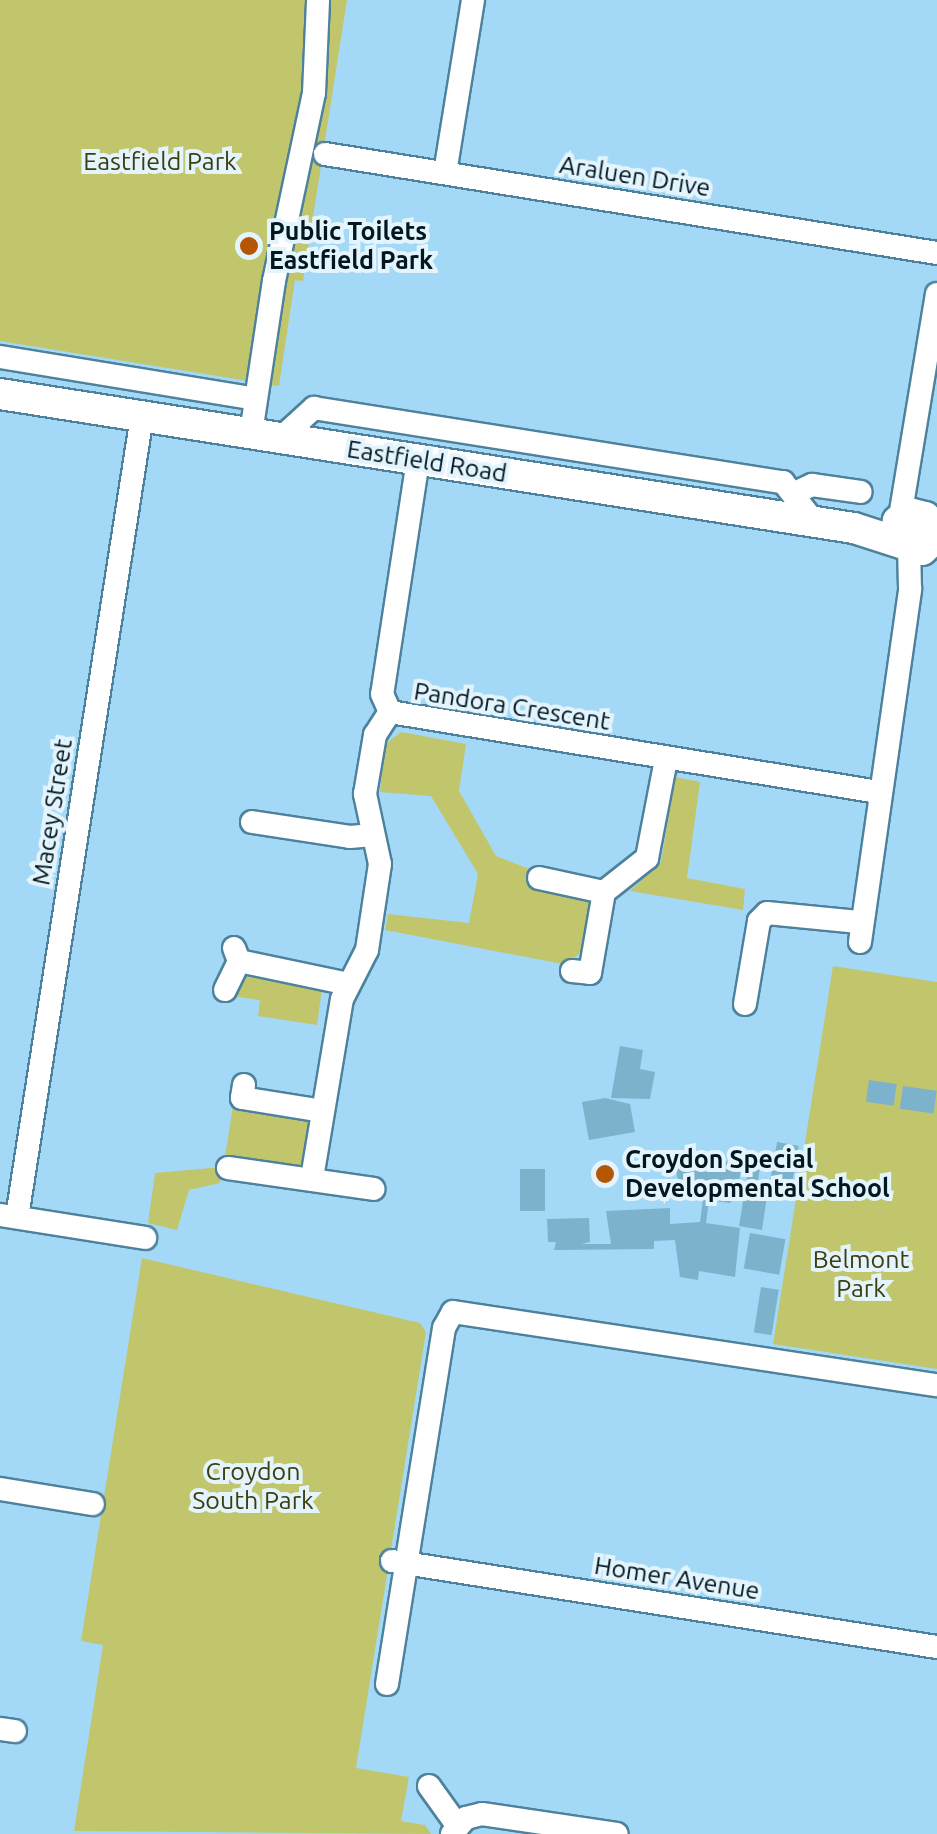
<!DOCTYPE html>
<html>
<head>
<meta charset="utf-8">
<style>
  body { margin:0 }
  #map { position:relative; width:937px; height:1834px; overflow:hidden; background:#a3d9f6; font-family:Ubuntu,sans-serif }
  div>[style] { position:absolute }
  .green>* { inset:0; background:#c1c66d; transform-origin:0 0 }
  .building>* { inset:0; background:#7db2cd; transform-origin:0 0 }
  .roads { filter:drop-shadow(2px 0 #4e829c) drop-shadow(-2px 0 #4e829c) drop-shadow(0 2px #4e829c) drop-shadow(0 -2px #4e829c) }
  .minor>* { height:22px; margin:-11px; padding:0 11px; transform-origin:11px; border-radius:11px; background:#fff }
  .major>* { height:30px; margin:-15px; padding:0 15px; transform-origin:15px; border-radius:15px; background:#fff }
  .dots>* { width:28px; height:28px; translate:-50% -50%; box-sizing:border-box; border:5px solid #e4f4fd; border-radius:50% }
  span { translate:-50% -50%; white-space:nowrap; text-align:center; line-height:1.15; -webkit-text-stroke:8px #e4f4fd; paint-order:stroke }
  .park-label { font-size:25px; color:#3c3e10 }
  .street-label { font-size:25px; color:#031721 }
  .poi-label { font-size:25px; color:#031721; font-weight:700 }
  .left { translate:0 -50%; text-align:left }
</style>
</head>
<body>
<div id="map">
  <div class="green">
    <i style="clip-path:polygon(0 0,347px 0,303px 281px,295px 280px,279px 386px,0 341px)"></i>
    <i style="clip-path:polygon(401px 732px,466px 744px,459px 791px,496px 856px,532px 870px,530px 888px,590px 900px,585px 947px,577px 956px,563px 964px,385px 930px,388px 914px,469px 923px,478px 874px,431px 796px,380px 792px,385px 744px)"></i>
    <i style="clip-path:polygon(675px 777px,700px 782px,687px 878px,745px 889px,743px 910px,630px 891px,661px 862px)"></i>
    <i style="clip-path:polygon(833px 966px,937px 982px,937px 1369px,773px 1344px)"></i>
    <i style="clip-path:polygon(240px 972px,323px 982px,317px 1025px,258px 1016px,260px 1000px,232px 996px)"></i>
    <i style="left:233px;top:1106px;width:80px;height:49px;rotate:9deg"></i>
    <i style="clip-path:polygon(222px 1167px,220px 1183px,189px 1190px,177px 1230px,148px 1223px,155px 1173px)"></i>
    <i style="clip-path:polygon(142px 1258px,420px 1323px,426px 1332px,356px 1768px,409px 1777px,401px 1821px,425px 1825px,431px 1834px,74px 1831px,103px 1645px,81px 1641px)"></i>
  </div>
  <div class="building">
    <i style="left:248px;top:237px;width:9px;height:16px;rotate:27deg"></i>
    <i style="clip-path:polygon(620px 1046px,643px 1050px,640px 1069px,655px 1072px,650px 1099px,611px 1098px)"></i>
    <i style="left:869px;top:1080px;width:28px;height:22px;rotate:8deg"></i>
    <i style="left:903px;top:1086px;width:34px;height:23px;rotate:8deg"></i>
    <i style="clip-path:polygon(605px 1098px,630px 1104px,635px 1132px,589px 1140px,582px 1102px)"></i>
    <i style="left:777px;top:1142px;width:22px;height:42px;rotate:10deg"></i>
    <i style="clip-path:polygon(673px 1153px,742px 1164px,736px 1196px,730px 1203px,709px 1200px,706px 1223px,740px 1228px,735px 1277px,699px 1271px,698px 1280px,680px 1277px,675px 1240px,654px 1241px,654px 1249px,554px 1250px,556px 1242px,548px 1242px,547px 1219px,589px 1218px,590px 1242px,581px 1244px,611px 1244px,606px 1211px,670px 1208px,670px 1224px,700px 1222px,703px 1199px,679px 1186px)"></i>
    <i style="clip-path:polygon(749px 1165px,760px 1167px,756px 1194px,767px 1196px,762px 1230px,739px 1226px)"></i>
    <i style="left:520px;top:1169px;width:25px;height:42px"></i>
    <i style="left:750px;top:1233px;width:36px;height:36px;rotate:10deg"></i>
    <i style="left:761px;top:1287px;width:18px;height:46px;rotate:9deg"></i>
  </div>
  <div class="roads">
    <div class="minor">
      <i style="left:325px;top:154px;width:620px;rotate:9.19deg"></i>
      <i style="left:445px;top:173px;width:175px;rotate:-80.8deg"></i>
      <i style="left:0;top:357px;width:259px;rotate:9.3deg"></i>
      <i style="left:251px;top:433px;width:154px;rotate:-81.4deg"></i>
      <i style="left:274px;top:281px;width:192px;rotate:-78deg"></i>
      <i style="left:314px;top:93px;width:93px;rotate:-87.5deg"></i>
      <i style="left:281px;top:438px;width:45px;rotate:-42.3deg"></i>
      <i style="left:314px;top:408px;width:475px;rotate:9deg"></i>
      <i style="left:783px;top:482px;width:52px;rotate:52deg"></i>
      <i style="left:418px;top:460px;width:237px;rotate:98.7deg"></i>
      <i style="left:382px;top:694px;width:20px;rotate:66deg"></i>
      <i style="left:390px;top:712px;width:496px;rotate:9.3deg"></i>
      <i style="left:797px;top:492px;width:17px;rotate:-25deg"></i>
      <i style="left:812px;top:485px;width:49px;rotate:8.1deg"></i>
      <i style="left:900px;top:517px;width:226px;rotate:-80.6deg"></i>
      <i style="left:252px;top:822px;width:99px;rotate:8.7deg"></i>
      <i style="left:350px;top:837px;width:23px;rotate:-5deg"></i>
      <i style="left:539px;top:878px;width:66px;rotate:12.2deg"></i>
      <i style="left:860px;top:942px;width:357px;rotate:-81.9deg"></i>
      <i style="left:910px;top:589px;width:43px;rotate:-91.3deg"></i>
      <i style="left:239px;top:961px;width:112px;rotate:11.8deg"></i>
      <i style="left:572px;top:971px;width:18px;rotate:6deg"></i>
      <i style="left:590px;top:973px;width:82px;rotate:-80.2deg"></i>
      <i style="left:604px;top:892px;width:55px;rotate:-38.3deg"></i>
      <i style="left:647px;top:858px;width:101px;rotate:-79.1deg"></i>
      <i style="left:225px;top:990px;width:32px;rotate:-64deg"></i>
      <i style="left:239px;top:961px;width:14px;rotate:-111deg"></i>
      <i style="left:745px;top:1004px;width:84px;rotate:-80.4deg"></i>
      <i style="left:759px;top:921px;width:11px;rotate:-45deg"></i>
      <i style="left:767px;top:913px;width:92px;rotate:5.6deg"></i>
      <i style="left:244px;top:1085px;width:13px;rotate:99deg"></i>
      <i style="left:242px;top:1098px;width:81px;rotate:9.2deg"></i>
      <i style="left:228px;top:1168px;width:147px;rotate:8.2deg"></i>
      <i style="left:312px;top:1178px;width:181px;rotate:-80.5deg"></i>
      <i style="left:342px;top:999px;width:55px;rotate:-63deg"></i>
      <i style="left:367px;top:950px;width:87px;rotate:-81.4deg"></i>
      <i style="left:380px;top:864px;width:72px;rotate:-102.1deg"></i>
      <i style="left:365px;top:794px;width:60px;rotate:-80.4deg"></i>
      <i style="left:375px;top:735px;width:27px;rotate:-57deg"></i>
      <i style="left:0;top:1215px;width:147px;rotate:9deg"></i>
      <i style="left:17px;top:1217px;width:811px;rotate:-81.13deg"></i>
      <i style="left:0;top:1489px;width:94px;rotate:9.2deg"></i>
      <i style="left:392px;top:1561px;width:552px;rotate:8.97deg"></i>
      <i style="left:387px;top:1684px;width:361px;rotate:-80.9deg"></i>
      <i style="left:444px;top:1328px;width:18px;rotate:-61deg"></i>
      <i style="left:453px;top:1312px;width:489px;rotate:8.6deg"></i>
      <i style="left:0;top:1729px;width:15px;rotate:8deg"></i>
      <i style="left:429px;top:1786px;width:48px;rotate:54.3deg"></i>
      <i style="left:452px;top:1834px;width:21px;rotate:-49deg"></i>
      <i style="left:466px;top:1818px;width:16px;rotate:-14deg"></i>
      <i style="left:482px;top:1814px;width:136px;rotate:8.4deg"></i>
    </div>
    <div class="major">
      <i style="left:0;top:394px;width:864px;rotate:8.92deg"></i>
      <i style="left:854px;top:528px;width:71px;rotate:17.9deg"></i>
      <i style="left:922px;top:550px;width:18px;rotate:-43deg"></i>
      <i style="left:935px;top:538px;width:23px;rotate:-115deg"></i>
      <i style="left:925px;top:517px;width:16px;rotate:-166deg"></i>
      <i style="left:909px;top:513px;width:14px;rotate:144deg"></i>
      <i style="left:898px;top:521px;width:18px;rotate:77deg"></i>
    </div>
  </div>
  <div class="dots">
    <i style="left:249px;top:246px;background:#b45603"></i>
    <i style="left:605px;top:1174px;background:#b45603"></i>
  </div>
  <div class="park-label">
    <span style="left:160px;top:161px">Eastfield Park</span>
    <span style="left:861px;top:1274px">Belmont<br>Park</span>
    <span style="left:253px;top:1486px">Croydon<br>South Park</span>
  </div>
  <div class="street-label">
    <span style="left:635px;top:176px;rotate:9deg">Araluen Drive</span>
    <span style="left:427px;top:461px;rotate:9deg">Eastfield Road</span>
    <span style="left:512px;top:706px;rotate:9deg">Pandora Crescent</span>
    <span style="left:52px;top:812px;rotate:-81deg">Macey Street</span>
    <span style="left:677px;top:1578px;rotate:9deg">Homer Avenue</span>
  </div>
  <div class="poi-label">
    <span class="left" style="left:269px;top:246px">Public Toilets<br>Eastfield Park</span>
    <span class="left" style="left:625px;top:1174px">Croydon Special<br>Developmental School</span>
  </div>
</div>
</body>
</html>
